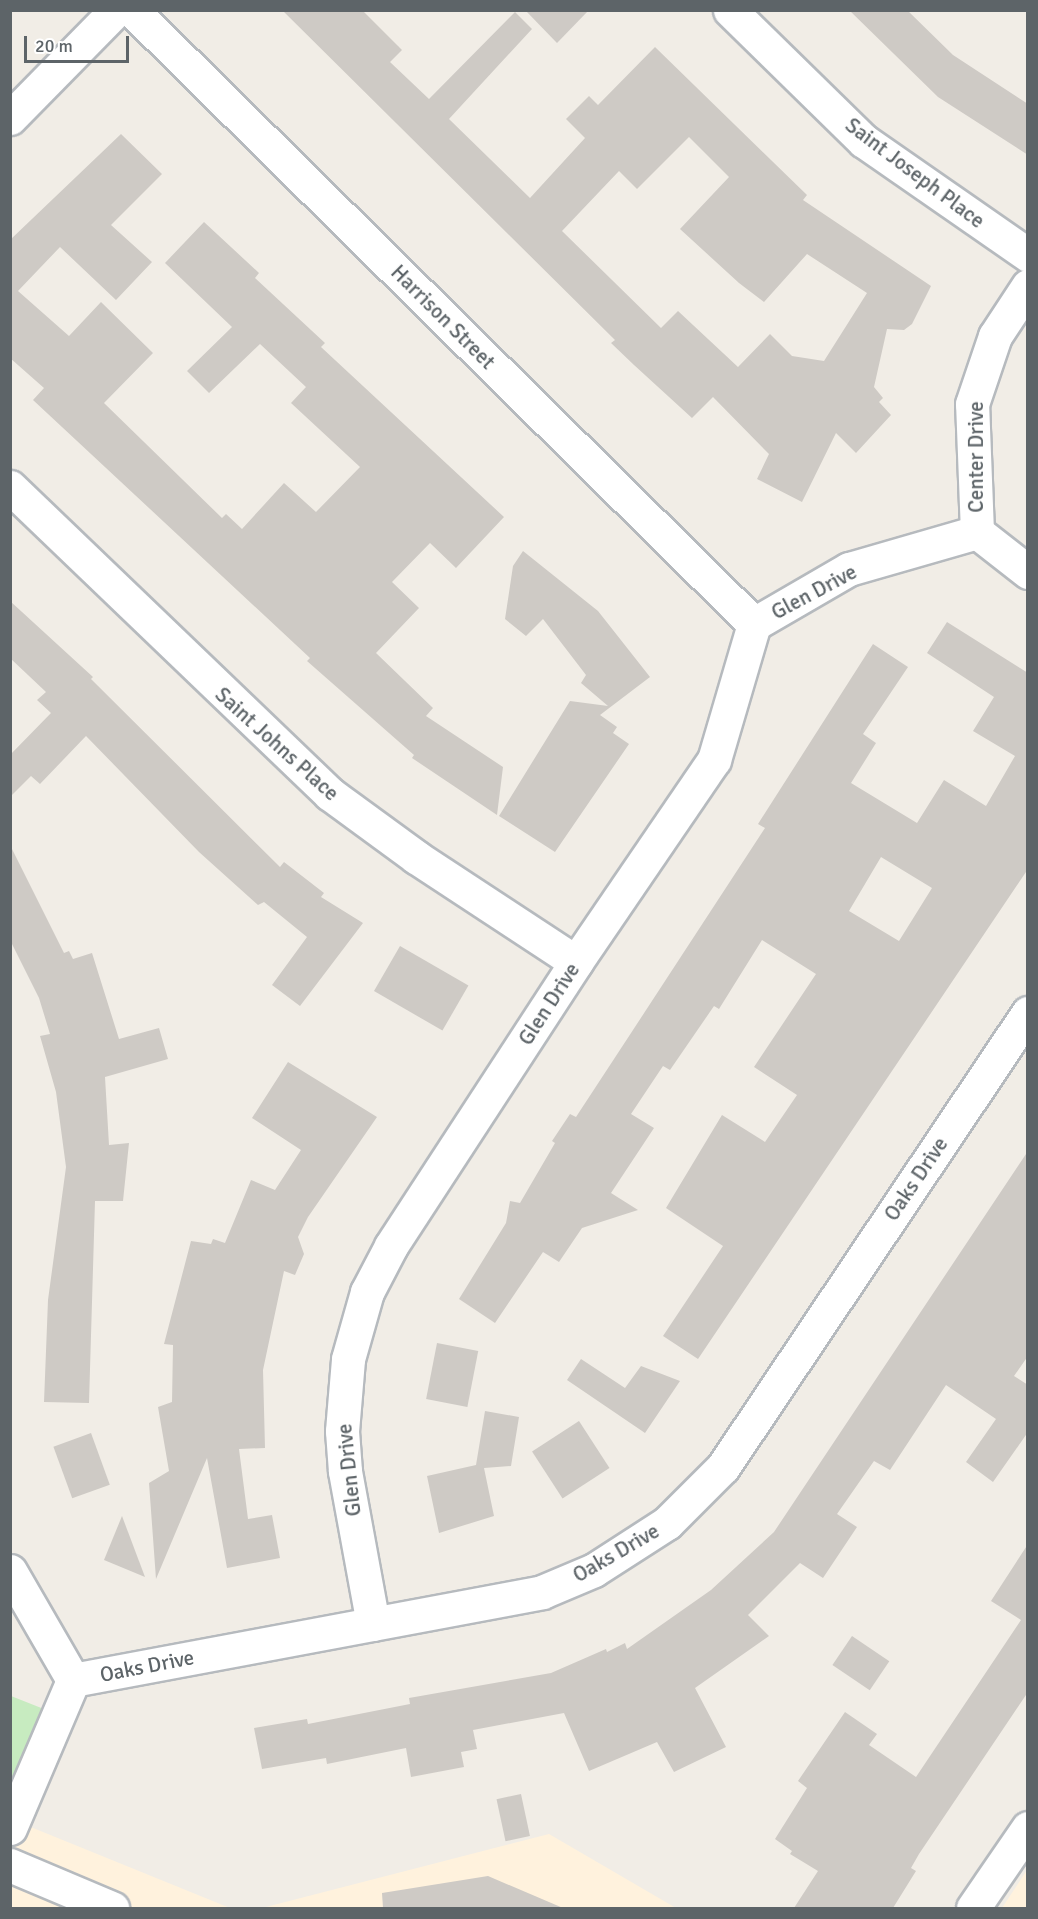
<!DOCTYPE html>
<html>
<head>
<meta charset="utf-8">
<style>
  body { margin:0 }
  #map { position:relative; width:1038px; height:1919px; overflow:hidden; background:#f1ede6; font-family:Signika,sans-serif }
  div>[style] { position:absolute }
  .commercial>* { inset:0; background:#fff2dd }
  .green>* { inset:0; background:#c7ebc0 }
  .building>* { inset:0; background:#cecac5; transform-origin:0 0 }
  .roads { filter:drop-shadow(2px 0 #b6babe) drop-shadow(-2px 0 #b6babe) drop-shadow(0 2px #b6babe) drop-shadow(0 -2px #b6babe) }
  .minor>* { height:33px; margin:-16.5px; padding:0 16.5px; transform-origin:16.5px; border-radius:16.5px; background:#fff }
  .secondary>* { height:33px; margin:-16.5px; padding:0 16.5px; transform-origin:16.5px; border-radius:16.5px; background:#fff }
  span { translate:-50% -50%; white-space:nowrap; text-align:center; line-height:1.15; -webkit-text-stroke:4.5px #fff; paint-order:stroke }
  .street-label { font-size:21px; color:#5d6468 }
  .frame { position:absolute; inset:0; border:12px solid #5d6468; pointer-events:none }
  .scale { position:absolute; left:24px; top:36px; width:105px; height:27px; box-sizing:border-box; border:3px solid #5d6468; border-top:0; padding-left:8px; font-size:18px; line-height:21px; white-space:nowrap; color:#5d6468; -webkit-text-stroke:4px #fff; paint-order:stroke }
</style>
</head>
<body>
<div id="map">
  <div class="commercial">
    <i style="clip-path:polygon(11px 1819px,230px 1908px,11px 1908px)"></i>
    <i style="clip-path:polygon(549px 1834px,676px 1908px,262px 1908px)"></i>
    <i style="clip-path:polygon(1027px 1870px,1027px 1908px,1002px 1908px)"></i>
  </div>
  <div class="green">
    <i style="clip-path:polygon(11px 1696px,59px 1715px,11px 1828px)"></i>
  </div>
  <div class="building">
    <i style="clip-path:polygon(evenodd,282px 10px,362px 10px,402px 50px,390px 62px,429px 99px,515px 12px,532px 29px,449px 119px,530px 198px,585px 138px,566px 119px,589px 96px,598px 105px,655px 47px,807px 195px,803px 200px,931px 286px,912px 324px,904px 330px,887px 329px,874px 387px,883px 398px,879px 402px,891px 415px,856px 453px,836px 433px,802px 502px,757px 479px,769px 454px,713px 397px,692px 418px,634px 365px,611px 343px,615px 340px,282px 10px,689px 137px,729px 177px,680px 229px,739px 283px,764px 302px,807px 254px,867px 293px,824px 361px,792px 356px,770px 334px,738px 367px,678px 311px,661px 328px,562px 231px,619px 171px,637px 189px,689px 137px)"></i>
    <i style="clip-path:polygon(525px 10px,589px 10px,557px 43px)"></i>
    <i style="clip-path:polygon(849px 10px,907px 10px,953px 55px,1028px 104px,1028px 155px,938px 97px)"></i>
    <i style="clip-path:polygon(121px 134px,162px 174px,111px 225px,152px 262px,116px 300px,60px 247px,18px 291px,69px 336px,101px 302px,153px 353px,104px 403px,222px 518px,226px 514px,242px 529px,284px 483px,316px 512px,360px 467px,291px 403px,306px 387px,260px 344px,209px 393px,187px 371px,232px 327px,165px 263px,204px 222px,259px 273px,255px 278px,325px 343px,321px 347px,504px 517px,456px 568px,430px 543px,392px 582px,419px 608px,376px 653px,433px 708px,426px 716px,503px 767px,497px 815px,412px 758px,414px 755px,307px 661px,310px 658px,33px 400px,44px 388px,10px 358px,10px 240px)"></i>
    <i style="clip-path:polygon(523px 551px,598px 611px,650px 677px,600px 715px,617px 727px,613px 733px,629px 744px,555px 852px,499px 816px,570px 701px,608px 706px,581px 683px,586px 675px,543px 619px,526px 636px,505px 619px,513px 566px)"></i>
    <i style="clip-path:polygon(10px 601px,93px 677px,91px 679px,280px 867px,284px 862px,324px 893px,321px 897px,363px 923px,300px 1006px,272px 985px,307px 937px,264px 902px,258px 905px,199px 852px,86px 736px,40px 784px,31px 776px,10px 797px,10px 755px,51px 713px,37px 700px,46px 692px,10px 658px)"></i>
    <i style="clip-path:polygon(evenodd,947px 622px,1028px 673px,1028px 869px,698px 1359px,663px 1336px,723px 1246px,666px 1208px,722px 1115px,765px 1142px,797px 1095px,754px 1067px,816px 974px,762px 940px,719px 1009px,714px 1006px,670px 1070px,663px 1066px,631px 1114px,654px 1128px,611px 1193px,638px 1210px,582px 1228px,559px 1262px,543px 1252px,495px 1323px,459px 1299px,506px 1223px,510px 1201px,520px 1203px,555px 1143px,552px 1141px,570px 1114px,576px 1117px,633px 1030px,765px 828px,758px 824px,873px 644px,908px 667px,863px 734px,876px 743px,851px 783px,917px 823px,944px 780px,986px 806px,1015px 756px,973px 731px,994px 697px,927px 653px,947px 622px,881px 857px,932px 888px,899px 941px,849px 911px,881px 857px)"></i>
    <i style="clip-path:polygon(10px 845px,64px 953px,69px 951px,73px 959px,92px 953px,119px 1039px,159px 1028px,168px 1059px,105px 1077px,109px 1145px,129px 1143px,123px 1201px,95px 1201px,89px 1403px,44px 1402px,48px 1300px,66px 1167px,56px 1092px,40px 1036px,50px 1034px,39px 998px,10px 940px)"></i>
    <i style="left:400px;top:946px;width:79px;height:52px;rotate:30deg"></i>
    <i style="clip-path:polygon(288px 1062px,377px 1117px,308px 1217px,298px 1237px,304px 1254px,295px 1275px,284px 1271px,263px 1370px,265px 1448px,239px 1449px,248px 1519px,272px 1515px,280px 1558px,227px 1568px,207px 1458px,156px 1579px,149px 1483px,169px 1471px,158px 1407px,172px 1402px,173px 1345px,164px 1344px,191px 1241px,211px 1244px,213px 1239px,225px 1243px,251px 1180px,275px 1190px,301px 1150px,252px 1118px)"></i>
    <i style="clip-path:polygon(1028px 1151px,1028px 1356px,1014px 1376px,1028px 1385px,1028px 1432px,993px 1482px,966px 1462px,996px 1419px,946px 1385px,890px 1470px,874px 1461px,837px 1514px,857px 1527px,823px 1578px,800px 1563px,748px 1615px,769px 1636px,695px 1688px,726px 1747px,674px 1772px,657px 1742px,589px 1771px,564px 1713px,473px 1730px,477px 1749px,461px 1752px,464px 1767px,411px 1777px,406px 1748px,327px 1764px,326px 1758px,262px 1769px,254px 1728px,307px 1719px,308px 1724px,410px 1704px,409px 1698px,551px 1673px,606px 1649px,607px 1652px,625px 1643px,627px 1649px,711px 1590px,774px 1532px)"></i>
    <i style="left:437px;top:1343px;width:42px;height:57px;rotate:11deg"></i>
    <i style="clip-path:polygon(581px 1359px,625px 1388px,641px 1366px,680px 1381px,645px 1433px,567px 1380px)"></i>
    <i style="clip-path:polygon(485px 1411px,519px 1417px,511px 1466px,484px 1468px,494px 1516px,439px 1533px,427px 1476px,476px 1465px)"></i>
    <i style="left:579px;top:1421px;width:56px;height:56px;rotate:57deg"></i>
    <i style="left:91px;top:1433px;width:55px;height:40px;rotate:70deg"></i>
    <i style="clip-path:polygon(122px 1516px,145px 1577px,104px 1560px)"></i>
    <i style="clip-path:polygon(1028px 1544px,1028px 1692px,919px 1854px,911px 1868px,916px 1871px,893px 1908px,794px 1908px,818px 1871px,790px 1854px,792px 1851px,775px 1839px,807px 1788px,798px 1781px,845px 1712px,877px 1734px,869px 1745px,916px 1777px,1021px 1620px,991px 1601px)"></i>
    <i style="left:852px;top:1636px;width:45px;height:35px;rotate:34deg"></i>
    <i style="left:521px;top:1794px;width:43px;height:25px;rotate:78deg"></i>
    <i style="clip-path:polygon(488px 1876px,563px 1908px,383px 1908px,382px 1893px)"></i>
  </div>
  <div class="roads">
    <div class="minor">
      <i style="left:132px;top:10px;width:874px;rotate:44.63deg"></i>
      <i style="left:730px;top:10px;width:187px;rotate:44.4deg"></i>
      <i style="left:864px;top:141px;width:200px;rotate:34.8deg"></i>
      <i style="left:10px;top:118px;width:151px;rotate:-45.5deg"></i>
      <i style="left:10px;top:487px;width:443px;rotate:43.8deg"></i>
      <i style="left:330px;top:794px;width:107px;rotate:36.2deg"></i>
      <i style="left:416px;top:857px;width:191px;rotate:33.3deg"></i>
      <i style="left:977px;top:532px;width:128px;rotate:-92.2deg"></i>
      <i style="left:972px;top:404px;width:72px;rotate:-71.3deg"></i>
      <i style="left:995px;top:336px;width:60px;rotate:-56.6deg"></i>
      <i style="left:977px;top:532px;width:65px;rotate:38.1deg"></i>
      <i style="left:10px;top:1571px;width:126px;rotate:60deg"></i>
      <i style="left:373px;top:1624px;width:156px;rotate:-100.4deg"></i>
      <i style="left:345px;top:1471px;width:40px;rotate:-94.3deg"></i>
      <i style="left:342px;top:1431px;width:72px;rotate:-85.2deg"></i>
      <i style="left:348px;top:1359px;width:70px;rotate:-74.2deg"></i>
      <i style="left:367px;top:1292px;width:52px;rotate:-62.4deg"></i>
      <i style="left:391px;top:1246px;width:339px;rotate:-56.9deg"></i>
      <i style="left:576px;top:962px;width:245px;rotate:-55.7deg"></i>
      <i style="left:714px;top:760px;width:142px;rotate:-73.6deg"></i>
      <i style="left:754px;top:624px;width:110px;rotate:-30.1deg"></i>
      <i style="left:849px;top:569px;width:133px;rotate:-16.1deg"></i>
      <i style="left:10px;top:1828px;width:161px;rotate:-66.9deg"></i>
      <i style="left:73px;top:1680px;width:477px;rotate:-10.6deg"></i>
      <i style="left:542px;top:1592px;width:56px;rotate:-22.9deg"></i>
      <i style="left:594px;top:1570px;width:87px;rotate:-32.8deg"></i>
      <i style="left:667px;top:1523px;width:79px;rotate:-45deg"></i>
      <i style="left:723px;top:1467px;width:547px;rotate:-56.11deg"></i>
      <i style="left:973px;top:1908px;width:97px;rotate:-55.5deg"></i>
    </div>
    <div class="secondary">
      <i style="left:10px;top:1865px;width:111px;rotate:22.9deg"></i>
    </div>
  </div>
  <div class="street-label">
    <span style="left:915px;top:173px;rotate:37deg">Saint Joseph Place</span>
    <span style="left:443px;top:317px;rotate:45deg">Harrison Street</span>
    <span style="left:976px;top:457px;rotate:-90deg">Center Drive</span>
    <span style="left:814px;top:592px;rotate:-28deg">Glen Drive</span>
    <span style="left:277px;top:744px;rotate:42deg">Saint Johns Place</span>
    <span style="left:549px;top:1004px;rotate:-57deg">Glen Drive</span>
    <span style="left:916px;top:1179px;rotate:-56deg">Oaks Drive</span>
    <span style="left:349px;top:1470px;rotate:-96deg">Glen Drive</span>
    <span style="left:616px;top:1553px;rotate:-30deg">Oaks Drive</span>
    <span style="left:147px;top:1666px;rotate:-11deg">Oaks Drive</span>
  </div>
  <div class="frame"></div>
  <div class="scale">20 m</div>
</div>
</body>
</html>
